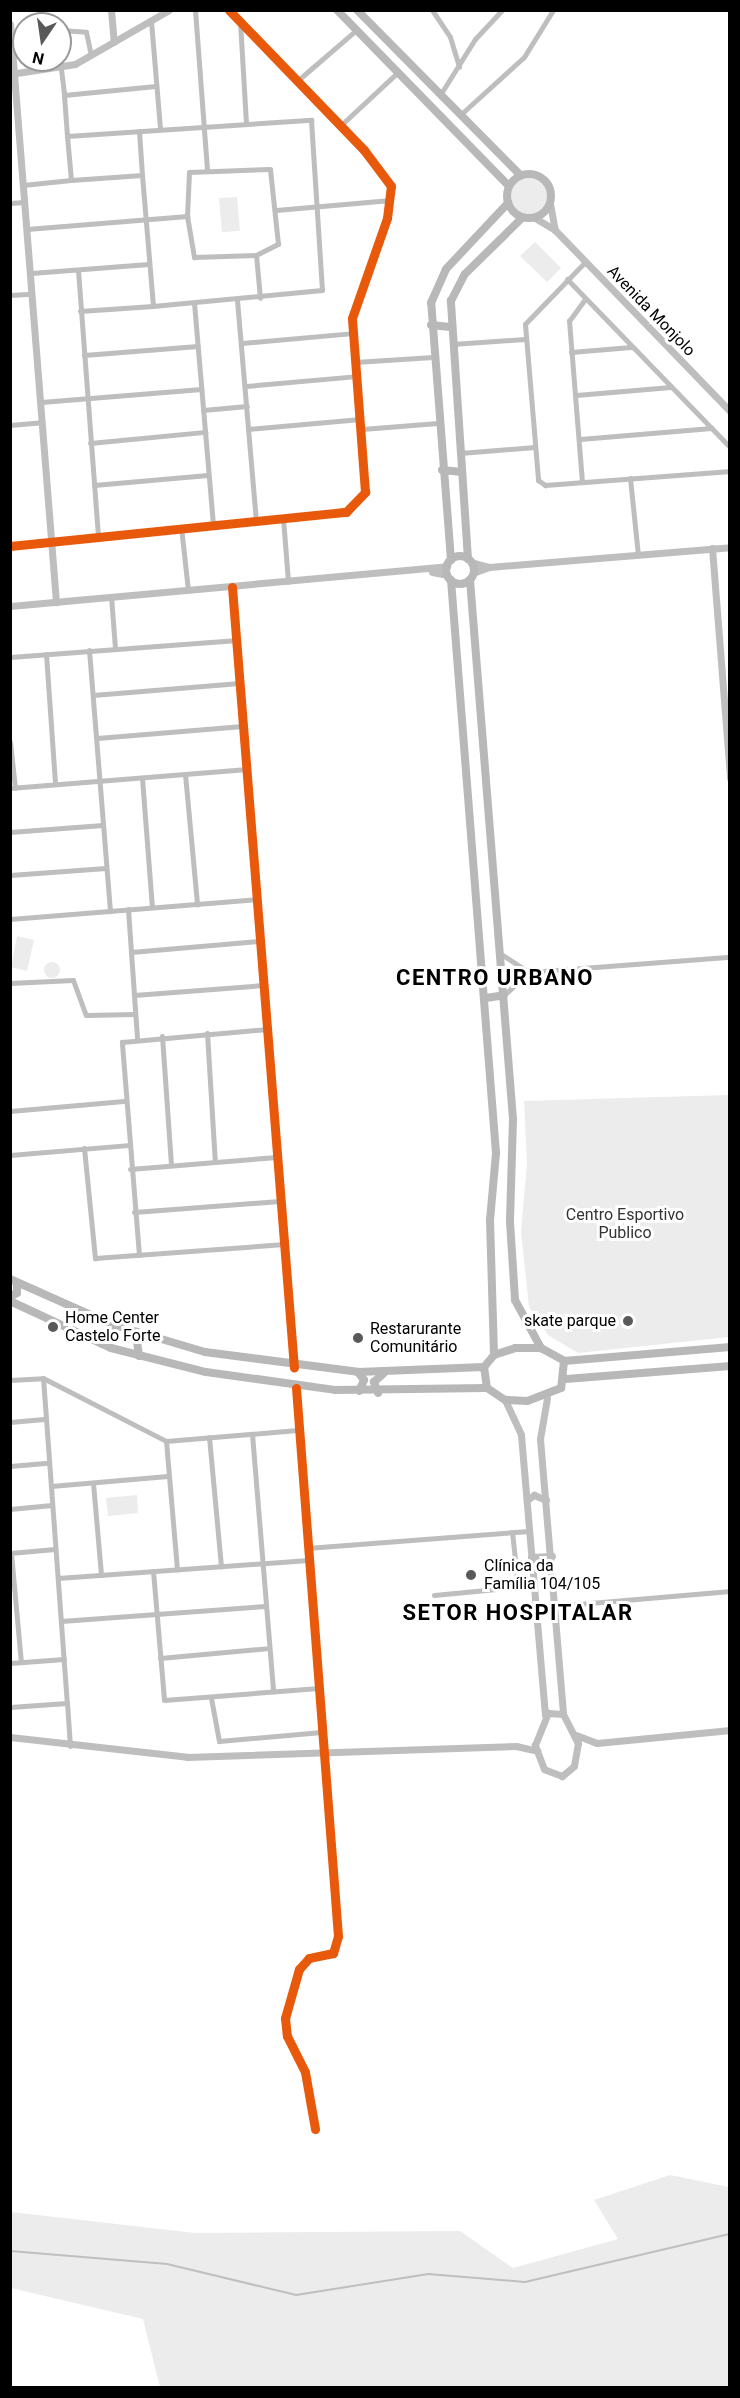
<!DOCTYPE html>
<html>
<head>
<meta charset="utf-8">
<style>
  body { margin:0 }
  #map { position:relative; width:740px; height:2398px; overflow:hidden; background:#fff; font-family:Roboto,sans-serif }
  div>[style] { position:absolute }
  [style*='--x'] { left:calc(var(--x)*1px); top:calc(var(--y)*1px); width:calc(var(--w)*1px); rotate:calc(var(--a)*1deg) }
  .green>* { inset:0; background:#ececec }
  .round { border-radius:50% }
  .stream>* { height:2px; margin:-1px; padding:0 1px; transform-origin:1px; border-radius:1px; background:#bfbfbf }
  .minor>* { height:5px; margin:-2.5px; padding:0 2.5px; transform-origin:2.5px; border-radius:2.5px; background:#bebebe }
  .tertiary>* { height:7px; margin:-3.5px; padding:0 3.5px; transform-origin:3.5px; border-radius:3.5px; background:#bebebe }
  .secondary>* { height:8px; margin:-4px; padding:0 4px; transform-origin:4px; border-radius:4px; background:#b8b8b8 }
  .secondary>.ring { margin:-4px; padding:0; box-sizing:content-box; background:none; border:8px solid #b8b8b8; border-radius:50% }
  .cycleway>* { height:9px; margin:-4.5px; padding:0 4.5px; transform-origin:4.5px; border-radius:4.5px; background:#e8590c }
  .dots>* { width:16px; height:16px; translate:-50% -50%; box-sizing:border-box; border:3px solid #fff; border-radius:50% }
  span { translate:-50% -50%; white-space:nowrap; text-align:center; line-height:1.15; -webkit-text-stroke:6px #fff; paint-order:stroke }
  .street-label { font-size:16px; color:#000 }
  .park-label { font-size:16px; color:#333 }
  .poi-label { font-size:16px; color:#000 }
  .left { translate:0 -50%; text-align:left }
  .right { translate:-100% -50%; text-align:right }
  .district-label { font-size:22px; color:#000; font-weight:700; letter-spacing:1.5px }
  .frame { position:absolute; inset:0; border:12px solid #000; pointer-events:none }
  .north { position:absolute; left:12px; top:12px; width:60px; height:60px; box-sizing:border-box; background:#fff; border:2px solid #999; border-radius:50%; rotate:193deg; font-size:16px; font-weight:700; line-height:24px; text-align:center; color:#000 }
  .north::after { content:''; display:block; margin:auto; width:21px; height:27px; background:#595959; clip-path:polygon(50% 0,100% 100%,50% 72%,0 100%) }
</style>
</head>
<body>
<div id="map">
  <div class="green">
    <div class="round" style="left:510px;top:178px;width:38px;height:38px"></div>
    <div style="clip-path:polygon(237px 197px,240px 231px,222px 232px,219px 198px)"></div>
    <div style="clip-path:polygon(535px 242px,561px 268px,547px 282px,520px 256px)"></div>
    <div style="clip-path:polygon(17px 936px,34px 940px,27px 971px,11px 967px)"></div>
    <div class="round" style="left:44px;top:962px;width:16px;height:16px"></div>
    <div style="clip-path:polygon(729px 1095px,729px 1337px,578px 1353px,548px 1335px,529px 1307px,521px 1232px,527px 1163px,524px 1101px)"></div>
    <div style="clip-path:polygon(137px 1495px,138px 1513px,108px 1516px,106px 1498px)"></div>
    <div style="clip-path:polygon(670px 2175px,729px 2187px,729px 2387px,160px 2387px,143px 2319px,11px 2288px,11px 2212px,195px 2233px,460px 2231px,513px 2268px,618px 2239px,594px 2200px)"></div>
  </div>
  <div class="stream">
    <div style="--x:10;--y:2251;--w:158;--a:4.7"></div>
    <div style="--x:167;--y:2264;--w:133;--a:13.5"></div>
    <div style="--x:296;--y:2295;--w:134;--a:-9"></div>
    <div style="--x:428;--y:2274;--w:97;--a:4.7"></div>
    <div style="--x:525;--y:2282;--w:211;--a:-13.2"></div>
  </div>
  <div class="minor">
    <div style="--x:195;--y:10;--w:160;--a:85.7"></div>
    <div style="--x:432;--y:10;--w:32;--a:56"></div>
    <div style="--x:450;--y:37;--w:31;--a:73"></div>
    <div style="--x:151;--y:21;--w:108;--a:85.2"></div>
    <div style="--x:240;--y:22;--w:101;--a:86.6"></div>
    <div style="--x:60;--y:30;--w:26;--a:4"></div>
    <div style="--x:86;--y:32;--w:24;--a:78"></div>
    <div style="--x:61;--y:69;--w:26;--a:83"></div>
    <div style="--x:64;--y:95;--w:92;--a:-5.6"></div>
    <div style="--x:297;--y:81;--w:78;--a:-40.8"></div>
    <div style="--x:64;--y:95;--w:41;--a:85.8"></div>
    <div style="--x:440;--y:95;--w:66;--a:-58"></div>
    <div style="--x:475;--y:39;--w:40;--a:-47"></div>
    <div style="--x:460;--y:115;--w:86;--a:-42.2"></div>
    <div style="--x:524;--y:57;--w:55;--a:-58.3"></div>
    <div style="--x:341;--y:125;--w:78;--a:-42.9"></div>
    <div style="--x:139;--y:131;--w:44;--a:86.1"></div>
    <div style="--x:23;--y:185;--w:48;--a:-5.9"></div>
    <div style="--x:10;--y:203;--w:15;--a:-4"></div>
    <div style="--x:276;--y:210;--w:115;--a:-5"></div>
    <div style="--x:27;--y:229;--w:161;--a:-4.6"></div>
    <div style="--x:187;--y:216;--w:42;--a:80.3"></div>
    <div style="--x:194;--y:257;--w:62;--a:-1.8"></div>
    <div style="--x:256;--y:255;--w:25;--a:-27"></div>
    <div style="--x:278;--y:244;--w:75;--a:-96.1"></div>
    <div style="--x:270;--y:169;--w:81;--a:177.9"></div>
    <div style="--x:189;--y:172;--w:44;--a:92.6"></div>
    <div style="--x:256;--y:255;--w:43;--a:84.7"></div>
    <div style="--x:585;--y:262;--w:86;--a:134.1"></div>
    <div style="--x:525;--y:324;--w:157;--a:85.2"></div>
    <div style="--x:538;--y:480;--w:9;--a:36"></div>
    <div style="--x:545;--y:485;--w:186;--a:-4.3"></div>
    <div style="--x:78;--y:270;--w:270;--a:85.7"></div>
    <div style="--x:31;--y:273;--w:118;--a:-4.4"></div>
    <div style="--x:567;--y:279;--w:234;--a:45.9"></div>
    <div style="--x:10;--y:295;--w:22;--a:-3"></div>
    <div style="--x:237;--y:300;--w:221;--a:85.1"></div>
    <div style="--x:194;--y:303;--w:222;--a:85.1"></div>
    <div style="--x:80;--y:311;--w:73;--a:-3.9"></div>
    <div style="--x:153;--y:306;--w:131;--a:-94.8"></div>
    <div style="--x:142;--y:175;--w:71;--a:176"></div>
    <div style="--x:71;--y:180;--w:44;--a:-95.2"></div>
    <div style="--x:67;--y:136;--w:245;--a:-3.8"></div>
    <div style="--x:311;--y:120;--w:170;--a:86.3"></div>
    <div style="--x:322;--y:290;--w:170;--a:174.6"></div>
    <div style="--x:242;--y:343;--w:111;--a:-5.1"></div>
    <div style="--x:452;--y:344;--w:73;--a:-3.9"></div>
    <div style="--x:571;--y:352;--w:60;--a:-4.8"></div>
    <div style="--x:84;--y:355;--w:114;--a:-4.5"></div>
    <div style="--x:355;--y:362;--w:78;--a:-3.7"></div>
    <div style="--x:246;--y:386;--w:111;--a:-5.1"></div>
    <div style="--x:576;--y:395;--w:95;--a:-4.8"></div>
    <div style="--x:41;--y:402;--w:161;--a:-4.6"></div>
    <div style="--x:203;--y:410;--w:44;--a:-5.2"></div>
    <div style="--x:10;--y:425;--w:32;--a:-5"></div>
    <div style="--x:248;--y:429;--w:113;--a:-5.1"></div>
    <div style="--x:362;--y:429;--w:76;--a:-4.5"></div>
    <div style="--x:580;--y:439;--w:132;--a:-4.8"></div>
    <div style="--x:90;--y:443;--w:116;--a:-5.5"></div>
    <div style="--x:460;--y:453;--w:75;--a:-4.6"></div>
    <div style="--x:630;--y:478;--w:77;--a:84.1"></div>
    <div style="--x:582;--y:482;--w:162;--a:-94.6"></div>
    <div style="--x:569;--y:321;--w:27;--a:-54"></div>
    <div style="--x:94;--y:485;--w:114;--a:-5"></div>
    <div style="--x:283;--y:518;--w:64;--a:85.5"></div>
    <div style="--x:181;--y:527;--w:63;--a:83.7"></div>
    <div style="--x:111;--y:596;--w:52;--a:85.6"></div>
    <div style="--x:89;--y:650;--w:262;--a:85.4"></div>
    <div style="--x:46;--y:654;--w:130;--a:86"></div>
    <div style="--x:10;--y:657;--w:228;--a:-4.3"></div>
    <div style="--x:93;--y:695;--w:147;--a:-4.7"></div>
    <div style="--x:97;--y:738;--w:146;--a:-4.7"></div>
    <div style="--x:10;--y:742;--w:46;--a:83.8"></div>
    <div style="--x:185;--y:774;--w:131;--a:84.7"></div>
    <div style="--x:142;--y:778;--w:129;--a:85.6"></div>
    <div style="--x:10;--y:788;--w:238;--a:-4.6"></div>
    <div style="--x:10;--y:832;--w:93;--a:-4.3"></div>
    <div style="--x:10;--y:875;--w:96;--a:-4.2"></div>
    <div style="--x:128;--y:909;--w:129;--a:86"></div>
    <div style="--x:10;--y:919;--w:247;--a:-4.6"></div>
    <div style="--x:131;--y:952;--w:129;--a:-4.9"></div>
    <div style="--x:501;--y:954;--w:33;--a:33"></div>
    <div style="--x:529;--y:972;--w:202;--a:-4.3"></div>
    <div style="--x:10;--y:983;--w:63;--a:-2.7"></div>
    <div style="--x:73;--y:980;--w:37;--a:70"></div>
    <div style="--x:86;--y:1015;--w:49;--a:-1.2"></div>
    <div style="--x:134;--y:995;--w:129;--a:-4.4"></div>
    <div style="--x:504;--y:995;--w:34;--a:-43"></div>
    <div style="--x:207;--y:1033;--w:129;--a:86.5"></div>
    <div style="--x:162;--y:1036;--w:129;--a:86"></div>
    <div style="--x:10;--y:1111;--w:114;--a:-5"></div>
    <div style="--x:84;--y:1148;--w:111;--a:84.3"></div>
    <div style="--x:95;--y:1258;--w:190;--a:-4.2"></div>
    <div style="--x:10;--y:1155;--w:118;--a:-4.8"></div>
    <div style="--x:130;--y:1169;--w:147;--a:-4.7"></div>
    <div style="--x:134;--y:1212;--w:146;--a:-4.3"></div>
    <div style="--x:139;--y:1255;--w:214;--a:-94.6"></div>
    <div style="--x:122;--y:1042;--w:146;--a:-5.1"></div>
    <div style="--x:43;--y:1378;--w:326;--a:85.8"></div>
    <div style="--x:10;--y:1380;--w:33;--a:-3"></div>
    <div style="--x:43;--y:1378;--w:138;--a:27.1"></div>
    <div style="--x:166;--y:1441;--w:132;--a:-4.8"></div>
    <div style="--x:10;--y:1422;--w:34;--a:-5"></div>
    <div style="--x:252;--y:1434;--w:258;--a:85.3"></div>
    <div style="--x:209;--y:1437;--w:130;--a:84.7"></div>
    <div style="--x:166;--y:1441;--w:129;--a:85.1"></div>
    <div style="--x:10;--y:1466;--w:38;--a:-5"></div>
    <div style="--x:93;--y:1483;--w:92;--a:85"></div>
    <div style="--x:51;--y:1486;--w:117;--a:-4.9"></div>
    <div style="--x:10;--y:1509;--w:42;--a:-5.4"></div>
    <div style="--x:307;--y:1548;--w:223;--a:-4.4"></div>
    <div style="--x:10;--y:1553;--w:45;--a:-5.1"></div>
    <div style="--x:11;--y:1553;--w:109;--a:84.8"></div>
    <div style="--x:153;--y:1571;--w:129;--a:85.1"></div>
    <div style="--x:164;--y:1700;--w:155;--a:-4.4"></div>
    <div style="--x:58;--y:1578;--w:251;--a:-4.1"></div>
    <div style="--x:434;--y:1595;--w:84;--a:-5.4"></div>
    <div style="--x:518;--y:1587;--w:55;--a:-96.2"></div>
    <div style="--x:555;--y:1606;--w:176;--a:-4.9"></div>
    <div style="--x:61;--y:1621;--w:205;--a:-4.2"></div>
    <div style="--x:160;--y:1658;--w:109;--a:-5.2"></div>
    <div style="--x:10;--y:1663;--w:54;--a:-4.2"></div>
    <div style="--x:211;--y:1698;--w:44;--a:79.5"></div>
    <div style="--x:219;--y:1741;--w:103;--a:-5"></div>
    <div style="--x:10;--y:1707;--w:57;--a:-4"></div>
    <div style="--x:67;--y:1703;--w:43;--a:86"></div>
    <div style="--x:315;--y:2129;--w:58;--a:-100"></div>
    <div style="--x:305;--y:2072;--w:48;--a:-114.4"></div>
    <div style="--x:285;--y:2028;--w:61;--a:-76.7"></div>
    <div style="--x:299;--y:1969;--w:15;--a:-48"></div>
    <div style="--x:309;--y:1958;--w:25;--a:-12"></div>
    <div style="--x:333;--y:1953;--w:18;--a:-74"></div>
    <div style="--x:338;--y:1936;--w:185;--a:-94.4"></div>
  </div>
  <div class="tertiary">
    <div style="--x:111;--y:10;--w:32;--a:85"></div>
    <div style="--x:10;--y:24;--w:580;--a:85.45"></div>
    <div style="--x:10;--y:74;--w:66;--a:-8.7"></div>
    <div style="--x:75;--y:64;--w:108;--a:-29.9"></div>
    <div style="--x:550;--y:203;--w:27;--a:80"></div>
    <div style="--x:535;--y:218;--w:23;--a:31"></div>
    <div style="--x:555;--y:230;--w:252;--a:46"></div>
    <div style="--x:10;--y:546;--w:338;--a:-5.8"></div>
    <div style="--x:346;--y:512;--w:28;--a:-46"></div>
    <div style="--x:365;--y:492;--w:174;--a:-94.3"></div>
    <div style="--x:352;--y:318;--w:106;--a:-70.7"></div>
    <div style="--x:387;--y:218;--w:32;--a:-83"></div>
    <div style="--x:391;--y:186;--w:45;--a:-126.9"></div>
    <div style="--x:364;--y:150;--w:194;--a:-134"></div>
    <div style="--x:712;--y:548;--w:231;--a:85.5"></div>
    <div style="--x:471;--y:562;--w:19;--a:16"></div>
    <div style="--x:432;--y:572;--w:15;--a:11"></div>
    <div style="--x:473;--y:573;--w:17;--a:-21"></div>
    <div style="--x:489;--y:567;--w:242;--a:-4.7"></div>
    <div style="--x:232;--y:587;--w:783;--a:85.46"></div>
    <div style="--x:10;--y:606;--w:439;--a:-5.2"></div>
    <div style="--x:296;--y:1388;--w:365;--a:85.6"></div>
    <div style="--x:547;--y:1398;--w:42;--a:99.7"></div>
    <div style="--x:540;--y:1439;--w:276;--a:85.2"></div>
    <div style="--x:505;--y:1400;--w:38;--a:65"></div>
    <div style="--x:521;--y:1435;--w:281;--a:85.1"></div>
    <div style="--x:527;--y:1500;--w:9;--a:-36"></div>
    <div style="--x:534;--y:1495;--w:13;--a:23"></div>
    <div style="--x:531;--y:1557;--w:21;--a:-3"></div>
    <div style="--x:548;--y:1713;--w:15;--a:4"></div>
    <div style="--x:563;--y:1714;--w:33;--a:63"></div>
    <div style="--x:578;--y:1743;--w:23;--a:100"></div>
    <div style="--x:574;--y:1766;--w:16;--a:140"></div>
    <div style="--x:562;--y:1776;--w:19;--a:-159"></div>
    <div style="--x:544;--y:1769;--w:26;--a:-111"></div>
    <div style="--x:535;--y:1745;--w:35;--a:-68"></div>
    <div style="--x:576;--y:1735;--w:22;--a:21"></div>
    <div style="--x:597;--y:1743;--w:134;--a:-5.6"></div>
    <div style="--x:10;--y:1737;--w:178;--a:6.4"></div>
    <div style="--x:187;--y:1757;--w:329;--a:-1.9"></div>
    <div style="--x:516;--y:1746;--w:22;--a:13"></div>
  </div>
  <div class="secondary">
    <div style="--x:337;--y:10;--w:246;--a:45.7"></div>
    <div style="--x:357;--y:10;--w:233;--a:45.3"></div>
    <div class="ring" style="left:507px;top:174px;width:36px;height:36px"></div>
    <div style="--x:431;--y:325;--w:19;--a:6"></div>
    <div style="--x:442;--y:470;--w:20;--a:6"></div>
    <div class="ring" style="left:446px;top:556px;width:20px;height:20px"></div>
    <div style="--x:468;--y:559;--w:259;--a:-93.8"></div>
    <div style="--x:451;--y:301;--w:30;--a:-63"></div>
    <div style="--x:465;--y:274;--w:81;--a:-44.5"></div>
    <div style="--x:451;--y:560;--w:258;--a:-94.4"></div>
    <div style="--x:431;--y:303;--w:37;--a:-66"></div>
    <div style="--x:446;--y:269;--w:91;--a:-46.8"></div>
    <div style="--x:451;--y:580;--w:575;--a:85.51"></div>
    <div style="--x:496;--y:1153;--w:67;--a:95.1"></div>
    <div style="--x:490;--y:1220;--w:135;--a:88.3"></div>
    <div style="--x:470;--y:580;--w:541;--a:85.44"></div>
    <div style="--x:513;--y:1119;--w:103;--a:91.7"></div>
    <div style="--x:510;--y:1222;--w:78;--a:86.3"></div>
    <div style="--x:515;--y:1300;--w:55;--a:61.6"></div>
    <div style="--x:486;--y:998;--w:18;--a:-9"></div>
    <div style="--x:10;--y:1279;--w:111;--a:24"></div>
    <div style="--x:111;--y:1324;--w:98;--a:16.6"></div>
    <div style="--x:205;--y:1352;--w:154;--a:7.4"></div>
    <div style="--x:358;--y:1372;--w:126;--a:-2.3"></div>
    <div style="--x:10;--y:1297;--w:8;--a:-30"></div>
    <div style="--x:17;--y:1293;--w:10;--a:-90"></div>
    <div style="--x:10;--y:1301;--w:111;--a:25"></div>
    <div style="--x:111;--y:1348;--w:98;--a:14.2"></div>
    <div style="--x:206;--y:1372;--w:130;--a:7.9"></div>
    <div style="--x:335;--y:1390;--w:152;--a:-0.8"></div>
    <div style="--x:102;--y:1344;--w:13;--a:-23"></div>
    <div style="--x:114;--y:1339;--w:15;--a:-101"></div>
    <div style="--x:515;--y:1348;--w:26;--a:0"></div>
    <div style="--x:541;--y:1348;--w:26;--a:29"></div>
    <div style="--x:564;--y:1361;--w:27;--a:96"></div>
    <div style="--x:561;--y:1388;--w:36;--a:159"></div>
    <div style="--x:527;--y:1401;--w:22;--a:-177"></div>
    <div style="--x:505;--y:1400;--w:22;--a:-146"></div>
    <div style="--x:487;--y:1388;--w:21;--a:-98"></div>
    <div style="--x:484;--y:1367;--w:16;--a:-50"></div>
    <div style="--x:494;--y:1355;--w:22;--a:-18"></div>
    <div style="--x:139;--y:1356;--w:14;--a:-98"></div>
    <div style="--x:137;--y:1342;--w:12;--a:-31"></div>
    <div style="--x:564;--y:1361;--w:167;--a:-4.8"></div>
    <div style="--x:358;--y:1372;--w:10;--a:53"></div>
    <div style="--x:364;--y:1380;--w:12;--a:114"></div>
    <div style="--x:566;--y:1379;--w:165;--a:-4.5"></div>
    <div style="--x:378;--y:1393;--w:12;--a:-110"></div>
    <div style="--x:374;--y:1382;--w:13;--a:-42"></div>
  </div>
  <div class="cycleway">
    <div style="--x:10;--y:546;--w:338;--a:-5.8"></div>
    <div style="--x:346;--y:512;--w:28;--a:-46"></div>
    <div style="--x:365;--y:492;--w:174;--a:-94.3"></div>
    <div style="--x:352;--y:318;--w:106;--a:-70.7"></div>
    <div style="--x:387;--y:218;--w:32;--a:-83"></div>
    <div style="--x:391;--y:186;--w:45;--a:-126.9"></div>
    <div style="--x:364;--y:150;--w:194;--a:-134"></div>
    <div style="--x:232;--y:587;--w:783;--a:85.46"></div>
    <div style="--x:296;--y:1388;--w:550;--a:85.62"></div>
    <div style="--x:338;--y:1936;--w:18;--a:106"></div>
    <div style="--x:333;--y:1953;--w:25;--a:168"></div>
    <div style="--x:309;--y:1958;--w:15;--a:132"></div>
    <div style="--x:299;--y:1969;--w:51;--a:105.9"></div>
    <div style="--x:285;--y:2018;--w:18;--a:84"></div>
    <div style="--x:287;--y:2036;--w:40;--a:63.4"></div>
    <div style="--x:305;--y:2072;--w:58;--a:80"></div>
  </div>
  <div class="dots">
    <div style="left:628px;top:1321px;background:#595959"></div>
    <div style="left:53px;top:1327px;background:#595959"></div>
    <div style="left:358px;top:1338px;background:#595959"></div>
    <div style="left:471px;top:1575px;background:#595959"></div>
  </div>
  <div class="street-label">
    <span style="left:651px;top:311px;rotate:46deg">Avenida Monjolo</span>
  </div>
  <div class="park-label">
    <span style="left:625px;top:1224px">Centro Esportivo<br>Publico</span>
  </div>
  <div class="poi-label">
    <span class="left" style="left:65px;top:1327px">Home Center<br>Castelo Forte</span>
    <span class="right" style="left:616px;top:1321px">skate parque</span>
    <span class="left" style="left:370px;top:1338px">Restarurante<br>Comunitário</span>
    <span class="left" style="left:484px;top:1575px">Clínica da<br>Família 104/105</span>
  </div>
  <div class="district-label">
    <span style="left:495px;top:978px">CENTRO URBANO</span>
    <span style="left:518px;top:1613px">SETOR HOSPITALAR</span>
  </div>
  <div class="frame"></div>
  <div class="north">N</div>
</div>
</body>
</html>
